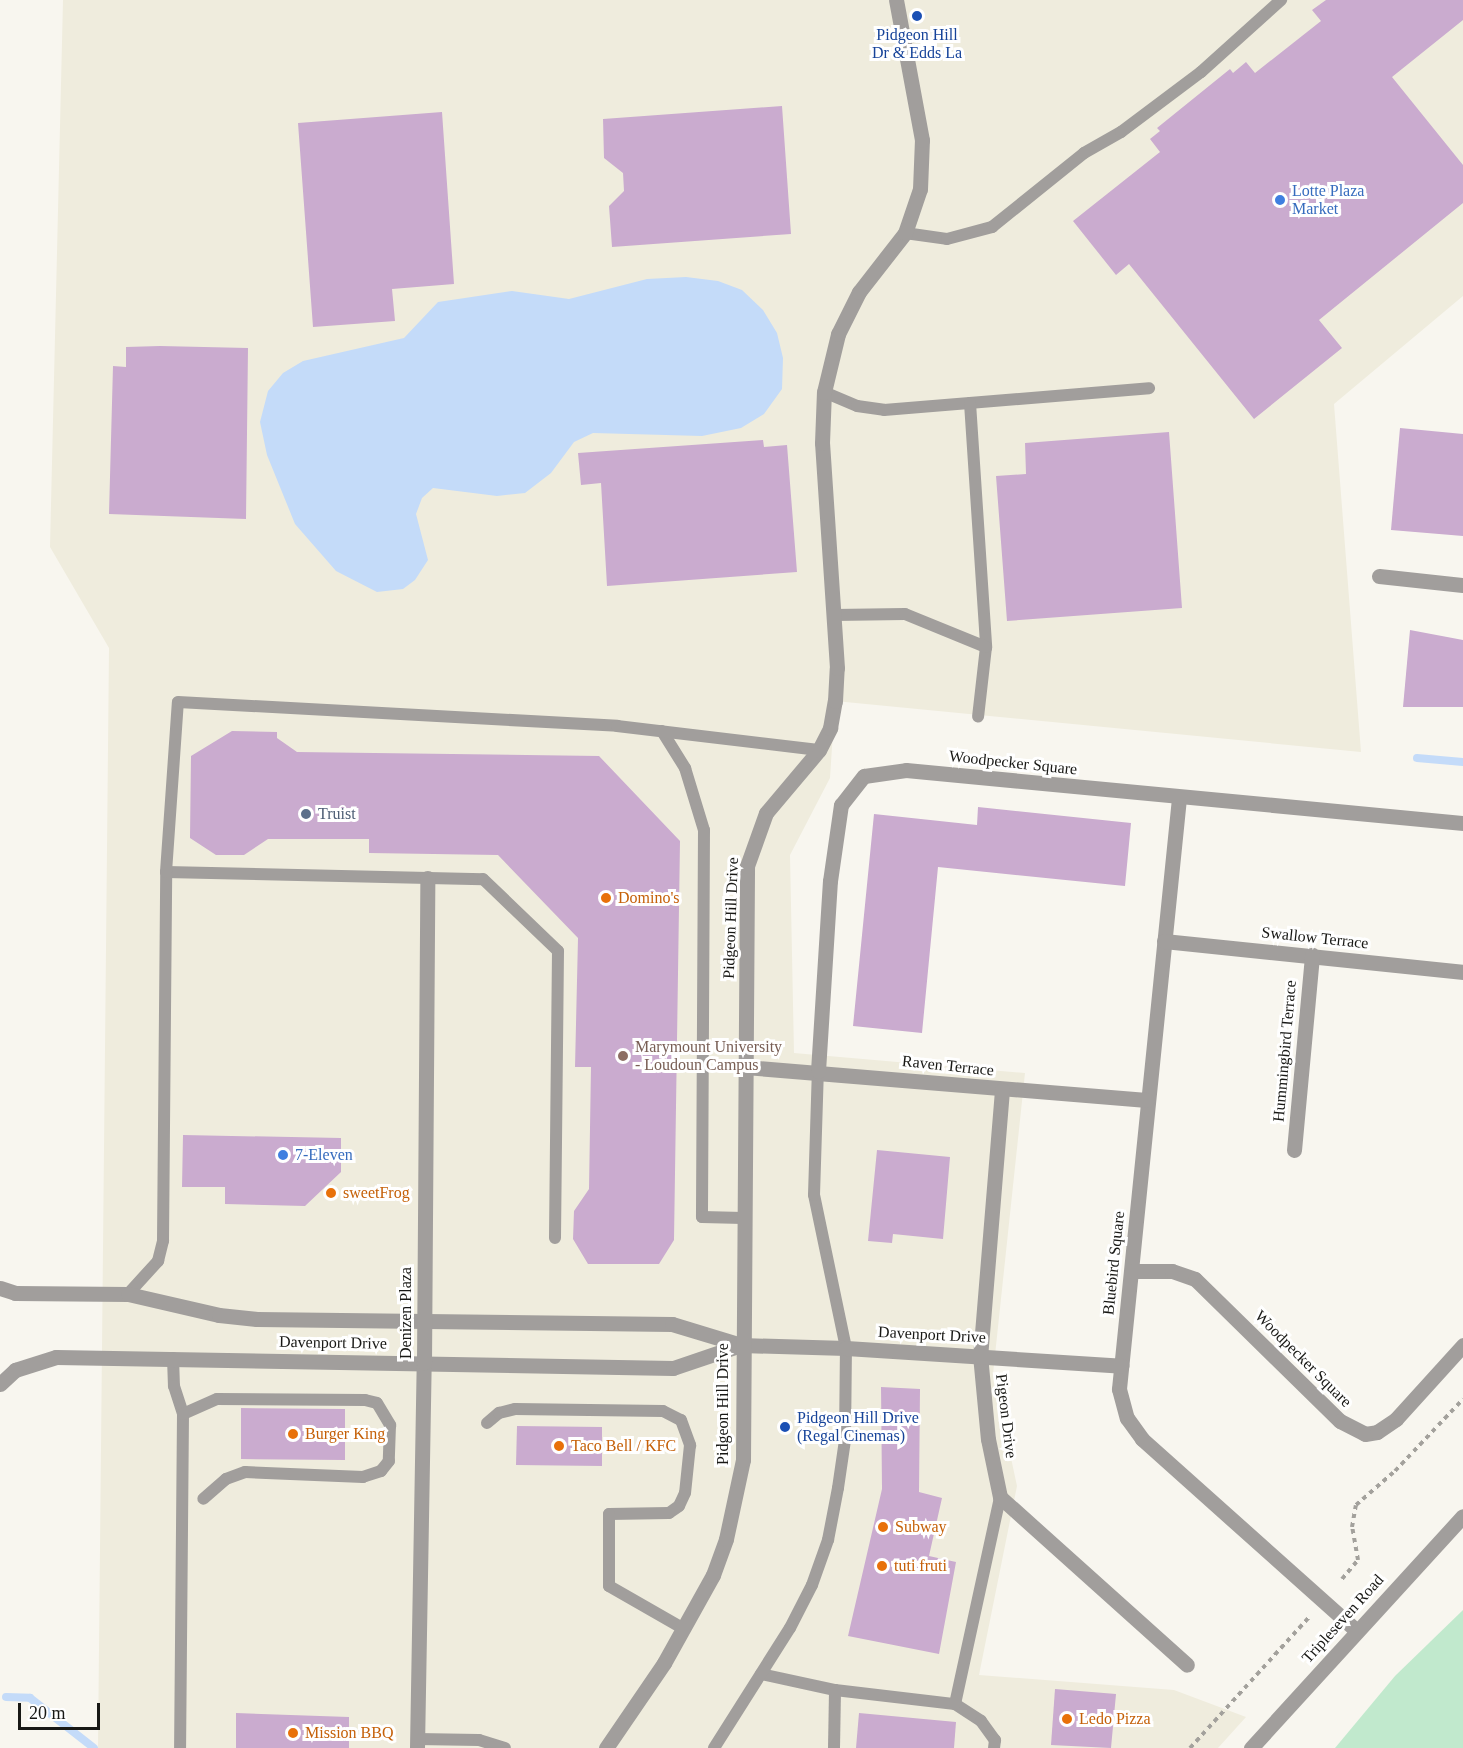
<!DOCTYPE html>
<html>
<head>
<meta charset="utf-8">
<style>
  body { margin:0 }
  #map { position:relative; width:1463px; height:1748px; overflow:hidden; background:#f8f6ef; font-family:Georgia,serif }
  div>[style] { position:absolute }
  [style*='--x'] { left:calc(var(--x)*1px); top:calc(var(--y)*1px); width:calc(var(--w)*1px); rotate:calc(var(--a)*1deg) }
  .built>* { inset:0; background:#efecdd }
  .green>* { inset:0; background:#c1e9cd }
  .water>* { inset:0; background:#c4dbf9 }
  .stream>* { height:8px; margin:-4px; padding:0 4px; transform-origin:4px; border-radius:4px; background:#c4dbf9 }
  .building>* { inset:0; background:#caabcf }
  .path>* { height:4px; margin-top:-2px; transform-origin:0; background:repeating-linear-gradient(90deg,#a3a19c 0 4.5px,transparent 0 9px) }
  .service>* { height:12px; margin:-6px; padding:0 6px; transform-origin:6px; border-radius:6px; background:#a19e9c }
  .minor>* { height:15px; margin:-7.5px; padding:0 7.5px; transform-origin:7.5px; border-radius:7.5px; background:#a19e9c }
  .tertiary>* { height:15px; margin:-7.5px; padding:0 7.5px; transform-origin:7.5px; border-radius:7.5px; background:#a19e9c }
  .dots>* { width:16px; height:16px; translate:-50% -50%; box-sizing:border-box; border:3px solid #fff; border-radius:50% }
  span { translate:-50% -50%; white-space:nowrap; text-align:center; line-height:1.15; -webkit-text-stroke:6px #fff; paint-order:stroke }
  .transit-label { font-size:16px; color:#164399 }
  .left { translate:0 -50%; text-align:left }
  .shop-label { font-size:16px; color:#366cbe }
  .street-label { font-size:16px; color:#181815 }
  .service-label { font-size:16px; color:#4e5e75 }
  .food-label { font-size:16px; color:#c56008 }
  .education-label { font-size:16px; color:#785e54 }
  .scale { position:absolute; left:18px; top:1703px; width:82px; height:27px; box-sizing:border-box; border:3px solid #181815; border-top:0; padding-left:8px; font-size:18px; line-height:21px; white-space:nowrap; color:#181815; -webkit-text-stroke:4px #fff; paint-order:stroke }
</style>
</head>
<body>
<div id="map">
  <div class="built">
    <div style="clip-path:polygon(63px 0,1463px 0,1463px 296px,1334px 404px,1361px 752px,835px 701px,830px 778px,790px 855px,794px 1053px,1025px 1073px,993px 1374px,1017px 1486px,979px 1675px,1174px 1690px,1246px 1717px,1218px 1748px,98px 1748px,109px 648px,50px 547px)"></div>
  </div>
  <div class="green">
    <div style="clip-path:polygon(1463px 1610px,1463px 1748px,1335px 1748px,1395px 1676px)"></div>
  </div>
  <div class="water">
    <div style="clip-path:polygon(686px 277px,718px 281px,742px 290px,763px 310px,777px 333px,783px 358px,782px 389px,764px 414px,741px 428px,702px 436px,593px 433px,574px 442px,551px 473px,525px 493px,497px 496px,433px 488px,422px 498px,416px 514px,428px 560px,415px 580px,403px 589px,377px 592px,336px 571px,295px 524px,267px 455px,260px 422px,268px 391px,283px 373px,303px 361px,404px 338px,438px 302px,512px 291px,569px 299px,647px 279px)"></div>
  </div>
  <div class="stream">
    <div style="--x:1417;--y:758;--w:46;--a:5"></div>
    <div style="--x:6;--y:1697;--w:24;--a:2"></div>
    <div style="--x:30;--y:1698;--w:81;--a:38"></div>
  </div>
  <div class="building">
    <div style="clip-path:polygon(1326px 0,1463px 0,1463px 20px,1392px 77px,1463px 165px,1463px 203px,1319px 320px,1342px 348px,1254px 419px,1129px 264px,1116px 275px,1073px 221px,1160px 152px,1150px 139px,1160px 131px,1157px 128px,1230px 69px,1233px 73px,1246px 62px,1255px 73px,1321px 21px,1312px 10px)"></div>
    <div style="clip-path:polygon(782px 106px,791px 234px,612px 247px,609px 206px,624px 191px,623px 173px,604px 158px,603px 119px)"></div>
    <div style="clip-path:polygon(442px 112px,454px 284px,392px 289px,395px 321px,313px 327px,298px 123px)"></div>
    <div style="clip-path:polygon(160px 346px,248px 348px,246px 519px,109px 514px,113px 366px,126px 367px,126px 347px)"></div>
    <div style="clip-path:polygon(1400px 428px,1463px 434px,1463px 536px,1391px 530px)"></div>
    <div style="clip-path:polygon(1169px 432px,1182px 608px,1007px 621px,996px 476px,1026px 474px,1025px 443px)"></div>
    <div style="clip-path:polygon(763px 440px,764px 447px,787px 445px,797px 572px,607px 586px,601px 483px,581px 485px,578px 453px)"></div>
    <div style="clip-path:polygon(1410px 630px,1463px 640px,1463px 707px,1403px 707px)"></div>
    <div style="clip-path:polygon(232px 731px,277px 732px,277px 738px,297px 752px,599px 756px,680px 841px,674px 1240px,659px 1264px,588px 1264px,573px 1239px,574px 1211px,589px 1189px,591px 1067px,575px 1067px,578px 938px,498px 855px,369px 853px,369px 839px,268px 839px,244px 855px,216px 855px,190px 838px,191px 756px)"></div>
    <div style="clip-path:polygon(978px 807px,1131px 823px,1125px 886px,938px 867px,922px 1033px,853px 1026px,874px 814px,977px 825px)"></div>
    <div style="clip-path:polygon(183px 1135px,341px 1138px,341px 1172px,305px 1206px,225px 1204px,225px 1187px,182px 1187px)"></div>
    <div style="clip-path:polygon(877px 1150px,950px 1157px,943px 1239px,893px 1234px,892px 1243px,868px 1241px)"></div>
    <div style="clip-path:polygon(881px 1387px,920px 1389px,919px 1492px,942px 1498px,929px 1556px,956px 1562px,939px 1654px,848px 1636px,882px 1489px)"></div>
    <div style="clip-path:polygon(241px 1408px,345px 1409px,345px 1460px,241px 1459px)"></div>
    <div style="clip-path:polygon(517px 1426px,602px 1427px,602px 1466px,516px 1465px)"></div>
    <div style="clip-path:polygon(1055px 1689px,1116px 1694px,1111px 1748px,1051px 1745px)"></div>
    <div style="clip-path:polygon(236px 1713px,349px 1717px,349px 1748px,236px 1748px)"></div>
    <div style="clip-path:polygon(859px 1713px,956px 1722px,954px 1748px,856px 1748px)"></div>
  </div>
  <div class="path">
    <div style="--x:1342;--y:1579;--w:25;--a:-50"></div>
    <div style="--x:1358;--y:1560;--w:34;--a:-100"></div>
    <div style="--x:1352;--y:1527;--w:22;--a:-80"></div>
    <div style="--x:1356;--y:1505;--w:52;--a:-41.1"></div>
    <div style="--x:1395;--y:1471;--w:99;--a:-46.6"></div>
    <div style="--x:1190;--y:1748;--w:178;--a:-47.7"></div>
  </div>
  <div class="service">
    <div style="--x:905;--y:233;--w:42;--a:8.1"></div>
    <div style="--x:947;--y:239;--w:47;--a:-14.9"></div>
    <div style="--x:992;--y:227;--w:118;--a:-38.8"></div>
    <div style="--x:1084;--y:153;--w:43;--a:-29.6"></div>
    <div style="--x:1121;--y:132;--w:100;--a:-36.9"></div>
    <div style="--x:1201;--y:72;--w:108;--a:-42"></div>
    <div style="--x:824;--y:392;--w:36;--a:23"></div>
    <div style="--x:857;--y:406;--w:27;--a:8"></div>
    <div style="--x:884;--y:410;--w:266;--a:-4.7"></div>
    <div style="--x:970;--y:403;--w:245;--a:86.2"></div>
    <div style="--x:986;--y:647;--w:70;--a:96.5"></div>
    <div style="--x:834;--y:615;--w:71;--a:-0.8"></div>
    <div style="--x:905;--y:614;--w:87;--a:22.2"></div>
    <div style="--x:662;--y:731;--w:44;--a:58.1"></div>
    <div style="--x:685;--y:768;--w:65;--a:73"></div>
    <div style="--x:704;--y:830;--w:387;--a:90.3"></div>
    <div style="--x:702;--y:1217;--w:41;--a:1.4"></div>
    <div style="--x:166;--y:872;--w:317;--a:1.3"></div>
    <div style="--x:483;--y:879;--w:104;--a:43.8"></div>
    <div style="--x:558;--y:951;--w:287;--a:90.6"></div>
    <div style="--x:128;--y:1294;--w:45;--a:-47.7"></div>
    <div style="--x:158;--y:1261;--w:21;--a:-76"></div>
    <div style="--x:163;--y:1241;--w:369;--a:-89.5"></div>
    <div style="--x:166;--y:872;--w:170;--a:-86"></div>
    <div style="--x:178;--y:702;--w:440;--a:3.1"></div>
    <div style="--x:617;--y:726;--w:203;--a:6.8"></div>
    <div style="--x:173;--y:1358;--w:28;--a:88"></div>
    <div style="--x:174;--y:1386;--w:29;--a:72"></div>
    <div style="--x:183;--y:1414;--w:334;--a:90.5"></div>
    <div style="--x:183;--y:1414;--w:37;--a:-24"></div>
    <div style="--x:217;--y:1399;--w:148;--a:0.4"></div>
    <div style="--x:365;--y:1400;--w:12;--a:14"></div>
    <div style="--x:377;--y:1403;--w:26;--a:59"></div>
    <div style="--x:390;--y:1425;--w:36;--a:92"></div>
    <div style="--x:389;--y:1461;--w:13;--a:129"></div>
    <div style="--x:381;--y:1471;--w:19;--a:162"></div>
    <div style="--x:363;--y:1477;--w:118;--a:-177.6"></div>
    <div style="--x:245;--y:1472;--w:20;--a:160"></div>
    <div style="--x:226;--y:1479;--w:30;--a:139"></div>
    <div style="--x:487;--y:1423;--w:16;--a:-40"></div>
    <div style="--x:499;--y:1413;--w:16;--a:-14"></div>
    <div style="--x:515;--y:1409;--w:148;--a:0.8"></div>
    <div style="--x:663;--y:1411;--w:20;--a:27"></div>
    <div style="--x:681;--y:1420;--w:27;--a:70"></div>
    <div style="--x:690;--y:1445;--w:48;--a:95.9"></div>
    <div style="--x:685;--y:1493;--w:14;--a:115"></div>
    <div style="--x:679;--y:1506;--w:12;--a:145"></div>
    <div style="--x:669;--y:1513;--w:60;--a:179"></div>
    <div style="--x:609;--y:1514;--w:72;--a:90"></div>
    <div style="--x:609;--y:1586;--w:86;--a:29.8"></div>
    <div style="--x:761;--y:1674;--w:76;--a:12.2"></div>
    <div style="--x:835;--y:1690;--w:121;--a:6.7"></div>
    <div style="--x:955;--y:1704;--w:31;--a:33"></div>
    <div style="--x:981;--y:1721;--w:24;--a:54"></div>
    <div style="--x:995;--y:1740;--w:8;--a:97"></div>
    <div style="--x:955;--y:1704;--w:212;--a:-77.7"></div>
    <div style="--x:417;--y:1739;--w:62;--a:0.9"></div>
    <div style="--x:479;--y:1740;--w:27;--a:17"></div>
    <div style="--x:714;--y:1748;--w:142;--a:-57.7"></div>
    <div style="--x:790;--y:1628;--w:48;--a:-62.9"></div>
    <div style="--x:812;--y:1585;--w:48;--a:-70.4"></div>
    <div style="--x:828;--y:1540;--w:53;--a:-79.1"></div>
    <div style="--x:838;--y:1488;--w:49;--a:-81.7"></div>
    <div style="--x:845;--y:1440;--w:92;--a:-89.4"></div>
    <div style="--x:846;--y:1348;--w:156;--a:-101.8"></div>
    <div style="--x:814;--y:1195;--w:124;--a:-88.2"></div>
    <div style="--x:834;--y:1748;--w:58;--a:-89"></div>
  </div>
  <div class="minor">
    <div style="--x:1379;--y:576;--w:84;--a:6.1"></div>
    <div style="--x:1179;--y:798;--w:594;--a:95.8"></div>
    <div style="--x:1119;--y:1389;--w:30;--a:75"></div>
    <div style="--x:1127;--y:1418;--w:26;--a:54"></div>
    <div style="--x:1142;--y:1439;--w:288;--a:41.8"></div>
    <div style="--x:1164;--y:941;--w:301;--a:5.9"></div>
    <div style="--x:745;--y:1067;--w:403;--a:4.7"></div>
    <div style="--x:818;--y:1071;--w:190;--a:-86.4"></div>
    <div style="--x:830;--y:881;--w:77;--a:-81.8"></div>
    <div style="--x:841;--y:805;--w:37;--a:-52"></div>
    <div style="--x:864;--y:776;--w:42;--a:-8.1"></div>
    <div style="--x:906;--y:770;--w:560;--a:5.44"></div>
    <div style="--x:1002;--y:1090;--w:266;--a:94.7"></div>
    <div style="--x:980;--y:1355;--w:84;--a:84.6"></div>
    <div style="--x:988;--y:1439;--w:59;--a:78.3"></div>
    <div style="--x:1000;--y:1497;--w:251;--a:41.9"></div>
    <div style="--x:1294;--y:1150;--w:196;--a:-84.7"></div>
    <div style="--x:1132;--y:1271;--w:40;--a:0"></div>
    <div style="--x:1172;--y:1271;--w:24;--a:19"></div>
    <div style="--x:1195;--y:1279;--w:203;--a:44.4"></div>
    <div style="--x:1340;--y:1421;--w:28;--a:27"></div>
    <div style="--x:1365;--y:1434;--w:12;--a:-9"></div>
    <div style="--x:1377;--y:1432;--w:23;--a:-34"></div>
    <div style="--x:1396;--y:1419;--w:100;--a:-47.8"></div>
    <div style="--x:0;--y:1288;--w:16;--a:18"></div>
    <div style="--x:15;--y:1293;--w:113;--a:0.5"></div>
    <div style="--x:128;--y:1294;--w:93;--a:13"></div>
    <div style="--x:219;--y:1315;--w:38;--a:6"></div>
    <div style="--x:257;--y:1319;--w:415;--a:0.7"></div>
    <div style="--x:672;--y:1324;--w:72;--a:16.9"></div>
    <div style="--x:741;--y:1345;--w:105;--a:1.6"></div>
    <div style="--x:846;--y:1348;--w:276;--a:3.7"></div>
    <div style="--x:0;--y:1384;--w:21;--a:-43"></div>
    <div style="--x:15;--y:1370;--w:43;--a:-17.6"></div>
    <div style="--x:56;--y:1357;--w:617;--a:1.02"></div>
    <div style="--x:673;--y:1368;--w:72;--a:-18.7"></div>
    <div style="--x:417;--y:1748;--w:385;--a:-89"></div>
    <div style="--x:424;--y:1363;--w:485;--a:-89.6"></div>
    <div style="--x:606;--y:1748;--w:103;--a:-55.7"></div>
    <div style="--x:664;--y:1663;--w:101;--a:-60.9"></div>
    <div style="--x:713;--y:1575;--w:38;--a:-70"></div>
    <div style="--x:726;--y:1539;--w:81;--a:-77.9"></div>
    <div style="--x:743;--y:1460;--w:594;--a:-89.61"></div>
    <div style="--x:747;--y:866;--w:56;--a:-70.3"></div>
    <div style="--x:766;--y:813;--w:82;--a:-49.9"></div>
    <div style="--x:819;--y:750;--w:25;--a:-63"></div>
    <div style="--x:830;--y:728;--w:27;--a:-80"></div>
    <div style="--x:835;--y:701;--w:33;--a:-87"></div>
    <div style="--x:837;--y:668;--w:225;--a:-93.8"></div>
    <div style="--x:822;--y:443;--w:51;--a:-87.8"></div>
    <div style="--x:824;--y:392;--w:60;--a:-76.4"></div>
    <div style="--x:838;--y:334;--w:47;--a:-63.4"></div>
    <div style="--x:859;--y:292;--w:75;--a:-52.1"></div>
    <div style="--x:905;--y:233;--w:46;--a:-71.2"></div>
    <div style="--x:920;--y:189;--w:49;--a:-87.7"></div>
    <div style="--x:922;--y:140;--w:142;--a:-100.5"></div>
  </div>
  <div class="tertiary">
    <div style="--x:1251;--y:1748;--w:314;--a:-47.6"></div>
  </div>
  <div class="dots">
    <div style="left:917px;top:16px;background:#1a4fb4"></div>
    <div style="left:1280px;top:200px;background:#3f7fe0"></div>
    <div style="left:306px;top:814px;background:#5c6f8a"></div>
    <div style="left:606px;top:898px;background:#e8710a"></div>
    <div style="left:623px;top:1056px;background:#8d6e63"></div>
    <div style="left:283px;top:1155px;background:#3f7fe0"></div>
    <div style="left:331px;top:1193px;background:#e8710a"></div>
    <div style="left:785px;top:1427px;background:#1a4fb4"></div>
    <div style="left:293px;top:1434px;background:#e8710a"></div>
    <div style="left:559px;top:1446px;background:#e8710a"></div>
    <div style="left:883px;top:1527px;background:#e8710a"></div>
    <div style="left:882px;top:1566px;background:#e8710a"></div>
    <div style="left:1067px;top:1719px;background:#e8710a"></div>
    <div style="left:293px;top:1733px;background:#e8710a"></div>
  </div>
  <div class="transit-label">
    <span style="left:917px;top:44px">Pidgeon Hill<br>Dr &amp; Edds La</span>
    <span class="left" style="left:797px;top:1427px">Pidgeon Hill Drive<br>(Regal Cinemas)</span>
  </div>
  <div class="shop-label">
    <span class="left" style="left:1292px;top:200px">Lotte Plaza<br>Market</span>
    <span class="left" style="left:295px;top:1155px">7-Eleven</span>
  </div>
  <div class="street-label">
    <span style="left:1013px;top:763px;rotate:6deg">Woodpecker Square</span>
    <span style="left:731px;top:918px;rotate:-88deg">Pidgeon Hill Drive</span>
    <span style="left:1315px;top:938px;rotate:6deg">Swallow Terrace</span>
    <span style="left:1285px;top:1051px;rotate:-85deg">Hummingbird Terrace</span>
    <span style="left:948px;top:1066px;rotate:6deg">Raven Terrace</span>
    <span style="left:1114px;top:1263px;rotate:-84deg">Bluebird Square</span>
    <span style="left:406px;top:1313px;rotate:-90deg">Denizen Plaza</span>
    <span style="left:932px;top:1335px;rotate:3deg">Davenport Drive</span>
    <span style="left:333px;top:1343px;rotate:1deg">Davenport Drive</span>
    <span style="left:1303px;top:1359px;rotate:45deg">Woodpecker Square</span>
    <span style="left:723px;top:1404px;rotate:-90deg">Pidgeon Hill Drive</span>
    <span style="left:1006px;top:1416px;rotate:83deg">Pigeon Drive</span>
    <span style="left:1343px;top:1619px;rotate:-48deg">Tripleseven Road</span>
  </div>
  <div class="service-label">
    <span class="left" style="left:318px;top:814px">Truist</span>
  </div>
  <div class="food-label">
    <span class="left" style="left:618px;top:898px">Domino's</span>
    <span class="left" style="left:343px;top:1193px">sweetFrog</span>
    <span class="left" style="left:305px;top:1434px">Burger King</span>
    <span class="left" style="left:571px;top:1446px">Taco Bell / KFC</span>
    <span class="left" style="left:895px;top:1527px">Subway</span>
    <span class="left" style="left:894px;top:1566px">tuti fruti</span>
    <span class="left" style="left:1079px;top:1719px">Ledo Pizza</span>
    <span class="left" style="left:305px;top:1733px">Mission BBQ</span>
  </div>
  <div class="education-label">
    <span class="left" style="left:635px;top:1056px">Marymount University<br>- Loudoun Campus</span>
  </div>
  <div class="scale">20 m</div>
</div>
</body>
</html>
